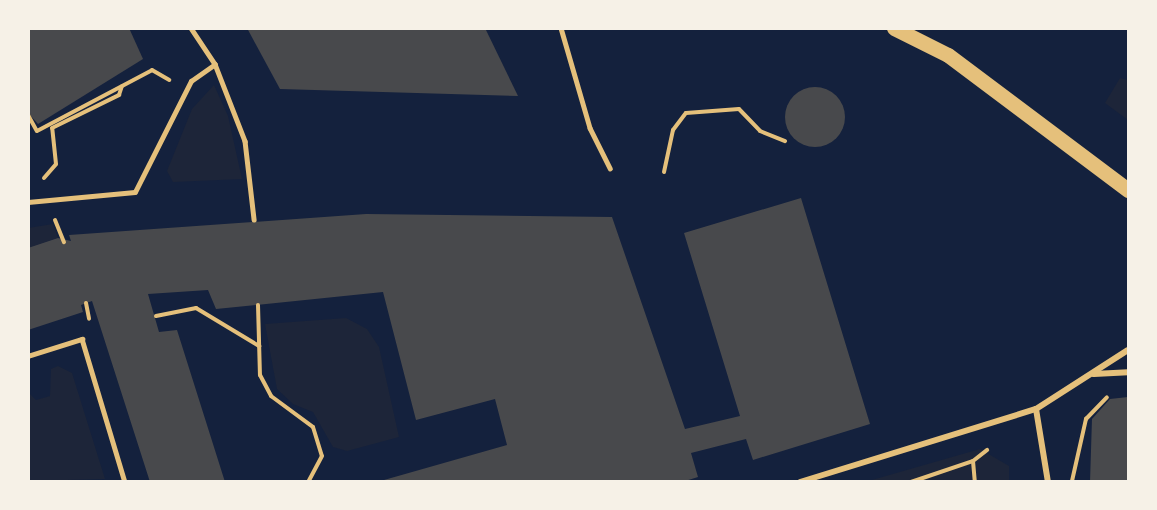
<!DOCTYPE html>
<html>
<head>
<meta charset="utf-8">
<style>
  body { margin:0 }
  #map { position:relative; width:1157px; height:510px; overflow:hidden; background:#14213d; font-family:Spectral,serif }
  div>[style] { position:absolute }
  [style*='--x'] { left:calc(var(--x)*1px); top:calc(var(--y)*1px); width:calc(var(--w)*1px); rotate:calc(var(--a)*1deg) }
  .green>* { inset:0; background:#1d2539 }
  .building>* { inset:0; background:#48494c }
  .round { border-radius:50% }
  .path>* { height:4px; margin:-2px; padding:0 2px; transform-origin:2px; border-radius:2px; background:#e5c07b }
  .service>* { height:4.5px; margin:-2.25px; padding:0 2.25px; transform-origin:2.25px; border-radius:2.25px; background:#e5c07b }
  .minor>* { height:6px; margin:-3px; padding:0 3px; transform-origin:3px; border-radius:3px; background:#e5c07b }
  .primary>* { height:15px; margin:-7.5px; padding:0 7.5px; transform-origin:7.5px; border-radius:7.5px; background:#e5c07b }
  span { translate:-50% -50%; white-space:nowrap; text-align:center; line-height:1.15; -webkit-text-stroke:4.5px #f6f1e7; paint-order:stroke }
  .frame { position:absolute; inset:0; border:30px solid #f6f1e7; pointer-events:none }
</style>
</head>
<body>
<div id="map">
  <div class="green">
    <div style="clip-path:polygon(1120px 78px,1128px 80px,1128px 120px,1105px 103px)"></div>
    <div style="clip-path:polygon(214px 85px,228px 116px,242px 179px,173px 182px,167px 171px,192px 109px)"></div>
    <div style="clip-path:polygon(53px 224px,58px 238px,29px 248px,28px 228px)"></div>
    <div style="clip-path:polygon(346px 318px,367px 329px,379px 347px,399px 437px,347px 451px,333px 447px,313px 412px,293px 404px,277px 389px,265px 324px)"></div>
    <div style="clip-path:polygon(58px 366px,72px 373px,105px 479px,29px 481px,29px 393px,36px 400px,50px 396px,51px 369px)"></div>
    <div style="clip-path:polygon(980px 449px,1009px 466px,1009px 481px,865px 482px)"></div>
  </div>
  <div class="building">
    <div style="clip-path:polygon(28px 28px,129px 28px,143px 59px,38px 124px,28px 113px)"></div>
    <div style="clip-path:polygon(247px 28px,485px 28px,518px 96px,280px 89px)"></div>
    <div class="round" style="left:785px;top:87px;width:60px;height:60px"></div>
    <div style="clip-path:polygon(801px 198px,870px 424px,753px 460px,746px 439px,691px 453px,698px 477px,682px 482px,377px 482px,507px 445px,495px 399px,416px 420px,383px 292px,216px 309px,208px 290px,148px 294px,159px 332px,177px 330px,225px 482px,150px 482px,92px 301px,81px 305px,83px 312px,28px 330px,28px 248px,58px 238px,71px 241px,69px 235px,366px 214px,612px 217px,685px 429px,740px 416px,684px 233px)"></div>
    <div style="clip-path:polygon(1128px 397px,1128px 482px,1090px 482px,1092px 419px,1110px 399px)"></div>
  </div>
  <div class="path">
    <div style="--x:28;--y:115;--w:18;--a:61"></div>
    <div style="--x:37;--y:131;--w:130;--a:-27.9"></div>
    <div style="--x:152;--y:70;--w:20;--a:30"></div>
    <div style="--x:664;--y:172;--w:43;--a:-77.9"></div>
    <div style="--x:673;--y:130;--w:21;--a:-53"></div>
    <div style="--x:686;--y:113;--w:53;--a:-4.3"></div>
    <div style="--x:739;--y:109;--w:30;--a:46"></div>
    <div style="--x:760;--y:131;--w:27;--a:22"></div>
    <div style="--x:44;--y:178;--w:18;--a:-49"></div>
    <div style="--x:56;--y:164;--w:36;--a:-96"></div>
    <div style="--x:52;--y:128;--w:75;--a:-26.2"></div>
    <div style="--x:119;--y:95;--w:9;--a:-72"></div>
    <div style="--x:55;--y:220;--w:24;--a:68"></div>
    <div style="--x:86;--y:303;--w:16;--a:79"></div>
    <div style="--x:258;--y:305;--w:70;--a:88.4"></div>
    <div style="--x:260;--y:375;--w:24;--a:62"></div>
    <div style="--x:271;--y:396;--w:52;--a:36.4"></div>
    <div style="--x:313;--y:427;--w:30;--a:73"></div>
    <div style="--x:322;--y:456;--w:30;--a:118"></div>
    <div style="--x:156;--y:316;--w:41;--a:-11.3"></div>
    <div style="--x:196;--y:308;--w:74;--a:31.1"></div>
    <div style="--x:973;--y:461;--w:21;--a:85"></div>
    <div style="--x:1072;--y:481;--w:64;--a:-77.3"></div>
    <div style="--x:1086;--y:419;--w:30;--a:-46"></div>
    <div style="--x:911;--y:482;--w:65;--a:-18.7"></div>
    <div style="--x:973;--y:461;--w:18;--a:-38"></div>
  </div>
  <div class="service">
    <div style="--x:191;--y:28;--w:43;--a:56.3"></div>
    <div style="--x:215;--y:64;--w:83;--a:68.7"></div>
    <div style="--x:245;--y:141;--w:79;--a:83.4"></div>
    <div style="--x:561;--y:28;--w:104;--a:73.8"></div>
    <div style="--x:590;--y:128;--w:45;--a:63.4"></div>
    <div style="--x:28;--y:202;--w:107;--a:-5.3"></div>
    <div style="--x:135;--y:192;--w:124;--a:-63.2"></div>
    <div style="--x:191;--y:81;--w:29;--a:-35"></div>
    <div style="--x:28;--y:356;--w:57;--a:-17.5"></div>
    <div style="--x:82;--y:339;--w:149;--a:73.3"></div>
  </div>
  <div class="minor">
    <div style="--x:1094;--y:374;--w:34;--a:-3"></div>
    <div style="--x:1036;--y:409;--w:74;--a:80.7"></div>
    <div style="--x:800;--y:482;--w:247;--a:-17.2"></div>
    <div style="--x:1036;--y:409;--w:109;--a:-32.7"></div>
  </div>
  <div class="primary">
    <div style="--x:894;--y:28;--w:60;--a:26.6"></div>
    <div style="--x:948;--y:55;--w:225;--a:36.9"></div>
  </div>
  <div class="frame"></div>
</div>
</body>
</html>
